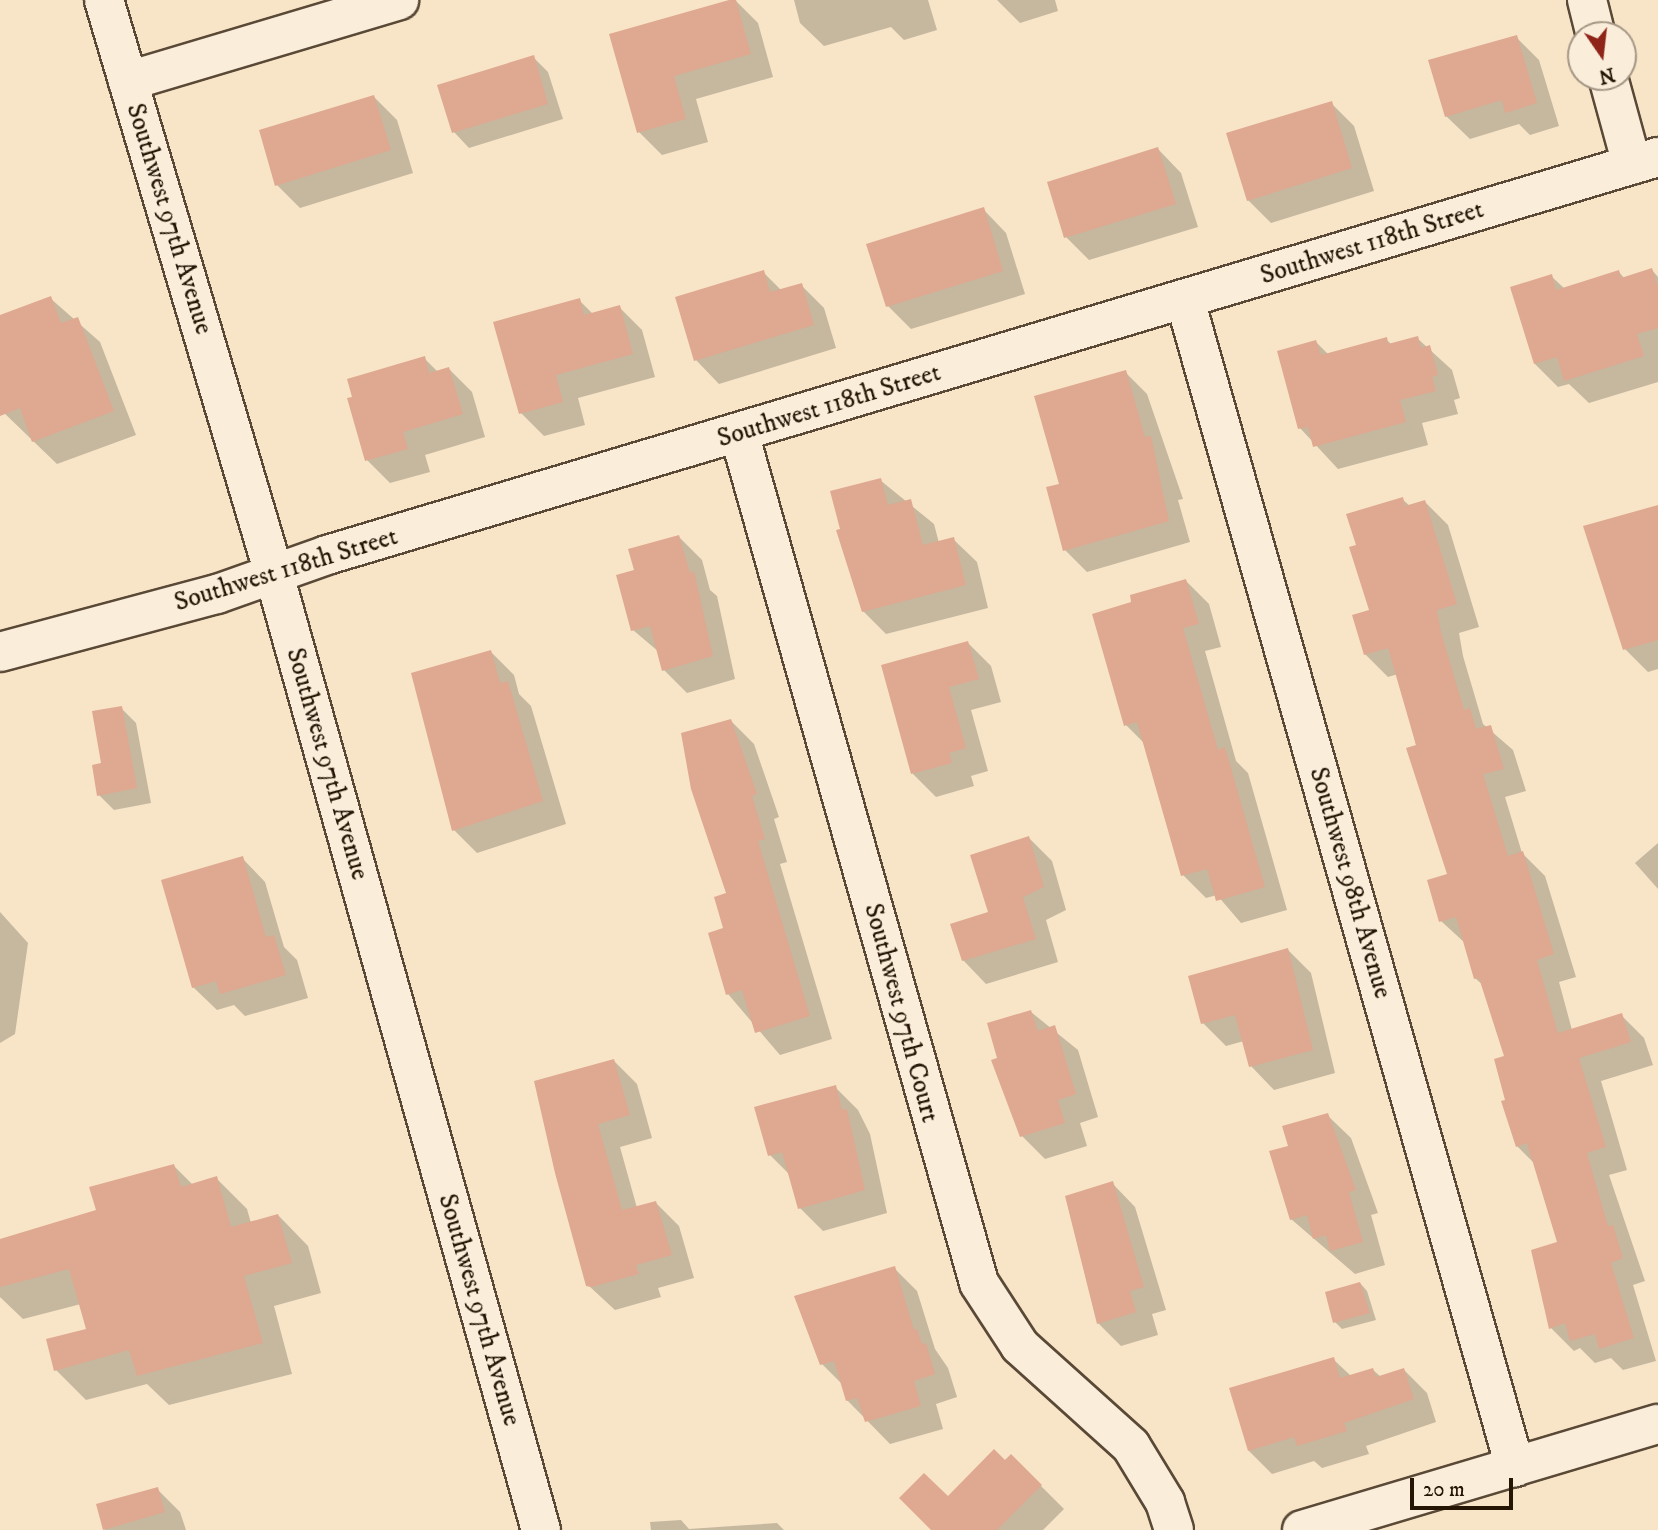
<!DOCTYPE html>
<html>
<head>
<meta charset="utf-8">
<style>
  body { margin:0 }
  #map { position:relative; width:1658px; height:1530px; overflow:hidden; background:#f8e5c7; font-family:"IM FELL DW Pica",serif }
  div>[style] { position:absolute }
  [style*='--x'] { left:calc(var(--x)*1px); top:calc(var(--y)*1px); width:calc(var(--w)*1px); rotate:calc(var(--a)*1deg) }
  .shadow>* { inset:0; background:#0003 }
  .building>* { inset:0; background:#dfa890 }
  .roads { filter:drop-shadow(2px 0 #5a4936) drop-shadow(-2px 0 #5a4936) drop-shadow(0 2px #5a4936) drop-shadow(0 -2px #5a4936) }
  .minor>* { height:38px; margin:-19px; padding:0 19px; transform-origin:19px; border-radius:19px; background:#faeedb }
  span { translate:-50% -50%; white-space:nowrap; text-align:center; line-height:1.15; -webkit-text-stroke:5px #faeedb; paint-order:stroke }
  .street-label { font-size:26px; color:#251505 }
  .north { position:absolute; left:1567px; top:21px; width:70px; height:70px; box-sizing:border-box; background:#faeedb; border:2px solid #a59785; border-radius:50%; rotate:166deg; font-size:19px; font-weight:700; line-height:28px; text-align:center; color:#251505 }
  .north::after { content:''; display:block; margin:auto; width:24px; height:32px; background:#8f2418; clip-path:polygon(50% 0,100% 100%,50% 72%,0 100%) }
  .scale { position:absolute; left:1410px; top:1478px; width:103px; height:32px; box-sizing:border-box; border:4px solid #251505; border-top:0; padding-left:9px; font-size:21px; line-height:24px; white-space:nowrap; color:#251505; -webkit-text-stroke:5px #faeedb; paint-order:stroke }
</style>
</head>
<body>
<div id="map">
  <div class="shadow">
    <div style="clip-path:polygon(735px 0,758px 23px,773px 77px,696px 99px,708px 142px,662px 155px,639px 132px,611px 36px)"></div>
    <div style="clip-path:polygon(794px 0,928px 0,937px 30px,904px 40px,891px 27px,824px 46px,800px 23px)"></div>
    <div style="clip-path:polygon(997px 0,1055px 0,1058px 11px,1020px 23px)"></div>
    <div style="clip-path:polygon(1516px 37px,1539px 60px,1559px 126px,1530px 135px,1519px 124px,1470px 139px,1446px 116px)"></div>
    <div style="clip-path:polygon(533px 57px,548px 72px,563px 119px,469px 148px,454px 132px,439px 86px)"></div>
    <div style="clip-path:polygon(374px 97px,397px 120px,413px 173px,300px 208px,277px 185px)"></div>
    <div style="clip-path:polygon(1331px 103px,1354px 126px,1374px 191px,1271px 223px,1248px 200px)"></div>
    <div style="clip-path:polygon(1158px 149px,1181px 173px,1198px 227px,1089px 260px,1066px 237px)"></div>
    <div style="clip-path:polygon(983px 209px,1006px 233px,1025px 294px,911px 329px,888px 306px)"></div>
    <div style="clip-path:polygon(1652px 270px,1658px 277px,1658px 382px,1589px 403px,1569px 384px,1558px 387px,1535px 364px,1551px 276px,1565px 289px,1619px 272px,1625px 279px)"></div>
    <div style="clip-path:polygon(763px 272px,782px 291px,801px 285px,824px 308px,836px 348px,719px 384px,696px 360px)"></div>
    <div style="clip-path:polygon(50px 298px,100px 342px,136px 435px,57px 464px,0 409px,0 317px)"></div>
    <div style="clip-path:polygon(579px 300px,593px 314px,619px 307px,642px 330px,655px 377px,578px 398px,585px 425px,544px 436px,521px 413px)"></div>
    <div style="clip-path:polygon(1417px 338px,1452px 370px,1460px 398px,1454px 400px,1458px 414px,1422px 423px,1428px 445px,1338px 469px,1300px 428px,1316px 342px,1329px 355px,1386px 339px,1392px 345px)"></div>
    <div style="clip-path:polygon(424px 358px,438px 372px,449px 369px,472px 392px,485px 437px,425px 455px,430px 472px,390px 483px,367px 460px)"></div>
    <div style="clip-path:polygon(1125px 372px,1147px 394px,1183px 499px,1178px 500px,1190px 542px,1087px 572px,1065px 550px,1061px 485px)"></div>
    <div style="clip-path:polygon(880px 480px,934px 524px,939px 543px,953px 539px,977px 562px,988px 608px,886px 634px,863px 611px,842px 530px)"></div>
    <div style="clip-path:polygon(1402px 499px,1410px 506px,1425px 502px,1448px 525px,1479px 627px,1459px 633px,1463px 656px,1483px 724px,1513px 750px,1526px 791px,1505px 797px,1522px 853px,1545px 876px,1576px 977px,1559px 982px,1572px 1030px,1621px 1015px,1644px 1038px,1653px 1065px,1601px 1081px,1627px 1170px,1609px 1175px,1645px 1281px,1633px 1285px,1656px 1361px,1623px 1370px,1611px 1358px,1595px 1363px,1580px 1348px,1574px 1351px,1551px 1328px,1559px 1243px,1535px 1164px,1517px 1146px,1508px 1101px,1506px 1057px,1483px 985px,1476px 979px,1465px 943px,1441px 921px,1449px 875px,1398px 674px,1388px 677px,1365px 654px,1371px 612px,1358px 546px)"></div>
    <div style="clip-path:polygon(1658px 507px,1658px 669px,1648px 672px,1625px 649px)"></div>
    <div style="clip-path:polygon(679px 537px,702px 560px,710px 590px,717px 596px,735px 679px,687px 693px,664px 670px,659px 652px,633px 630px,636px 571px)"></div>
    <div style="clip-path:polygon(1186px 581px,1209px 604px,1221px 647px,1205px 651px,1236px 761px,1248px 773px,1287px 910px,1241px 923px,1217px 895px,1206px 898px,1183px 875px,1145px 744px,1126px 725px,1133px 603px)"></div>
    <div style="clip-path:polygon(968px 643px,991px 666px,1001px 702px,971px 710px,988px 771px,971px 776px,974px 786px,936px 797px,913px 774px,883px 666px)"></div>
    <div style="clip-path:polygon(491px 652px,514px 675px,519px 694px,531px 706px,566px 824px,477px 853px,454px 830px)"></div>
    <div style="clip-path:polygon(121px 708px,136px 723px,151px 803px,114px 810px,99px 795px)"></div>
    <div style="clip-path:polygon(731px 721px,754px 744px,779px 817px,774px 819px,787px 862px,780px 864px,832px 1039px,780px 1055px,728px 994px)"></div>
    <div style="clip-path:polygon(1029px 838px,1052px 861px,1066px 910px,1046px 920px,1058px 962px,986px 984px,963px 960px)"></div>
    <div style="clip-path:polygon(1658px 843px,1658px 889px,1635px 863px)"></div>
    <div style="clip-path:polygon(242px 858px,265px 882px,284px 947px,297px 960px,308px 998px,245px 1016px,234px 1005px,217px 1010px,193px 987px)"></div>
    <div style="clip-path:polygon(0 912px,28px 943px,15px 1034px,0 1043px)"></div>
    <div style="clip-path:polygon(1288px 950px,1311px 973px,1335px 1073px,1274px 1090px,1251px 1066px,1244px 1041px,1226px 1046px,1203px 1023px)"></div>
    <div style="clip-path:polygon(1031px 1012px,1078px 1050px,1098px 1117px,1080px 1123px,1087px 1146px,1045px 1159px,1022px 1136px,999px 1059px)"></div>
    <div style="clip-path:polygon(614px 1061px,637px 1084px,652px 1138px,620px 1147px,637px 1208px,656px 1203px,679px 1226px,694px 1278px,658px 1288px,661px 1297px,615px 1310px,588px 1285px,537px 1082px)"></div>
    <div style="clip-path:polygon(835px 1087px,858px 1110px,870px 1134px,887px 1213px,823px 1231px,800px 1208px,791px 1176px,770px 1155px)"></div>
    <div style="clip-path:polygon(1327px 1115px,1351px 1138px,1378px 1213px,1371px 1215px,1385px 1265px,1355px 1274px,1291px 1219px,1290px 1147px)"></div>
    <div style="clip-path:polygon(174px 1166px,193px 1185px,216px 1178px,247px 1209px,251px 1223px,278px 1215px,308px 1246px,321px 1293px,274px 1306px,292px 1374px,169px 1405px,147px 1384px,86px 1400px,56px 1370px,88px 1330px,81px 1304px,23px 1319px,0 1297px,0 1241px,98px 1211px)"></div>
    <div style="clip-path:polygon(1112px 1183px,1135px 1207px,1166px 1310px,1152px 1314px,1158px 1335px,1121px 1346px,1098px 1323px)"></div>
    <div style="clip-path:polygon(894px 1268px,917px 1291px,935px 1349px,948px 1368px,957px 1397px,936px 1404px,943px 1429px,890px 1444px,847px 1400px,843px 1385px,822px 1364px)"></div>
    <div style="clip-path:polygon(1360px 1283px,1367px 1291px,1376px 1320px,1342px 1329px,1335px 1322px)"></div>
    <div style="clip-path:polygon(1333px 1359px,1351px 1376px,1373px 1370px,1381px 1377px,1404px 1370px,1427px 1393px,1436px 1422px,1366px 1446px,1369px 1454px,1322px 1468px,1314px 1461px,1272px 1474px,1249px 1451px)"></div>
    <div style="clip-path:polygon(1011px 1456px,1064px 1509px,1043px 1530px,933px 1530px,948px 1498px)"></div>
    <div style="clip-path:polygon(157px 1489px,180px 1512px,186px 1530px,105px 1530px,98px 1506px)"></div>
    <div style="clip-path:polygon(681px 1520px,689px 1529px,777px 1523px,784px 1530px,651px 1530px,650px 1522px)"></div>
  </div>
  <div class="building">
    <div style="clip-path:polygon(729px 0,736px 0,751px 54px,674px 76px,686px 119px,637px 133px,609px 34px)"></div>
    <div style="clip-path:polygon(1517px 35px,1537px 103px,1505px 113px,1502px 100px,1445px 117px,1428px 60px)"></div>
    <div style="clip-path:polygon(534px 55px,548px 104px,452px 133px,437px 85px)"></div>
    <div style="clip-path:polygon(374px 95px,391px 150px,275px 186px,259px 130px)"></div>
    <div style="clip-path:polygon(1332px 101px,1352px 168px,1247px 201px,1226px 133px)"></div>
    <div style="clip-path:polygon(1158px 147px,1176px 204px,1064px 238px,1047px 182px)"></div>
    <div style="clip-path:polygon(984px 207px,1003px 271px,886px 307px,866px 244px)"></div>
    <div style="clip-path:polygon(1652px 268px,1658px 287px,1658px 328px,1637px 334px,1644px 356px,1564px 381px,1557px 357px,1534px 364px,1510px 287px,1552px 274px,1556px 290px,1619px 270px,1621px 278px)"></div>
    <div style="clip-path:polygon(764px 270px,770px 292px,802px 283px,814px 325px,694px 361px,675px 297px)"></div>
    <div style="clip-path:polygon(51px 296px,61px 323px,78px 317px,114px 411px,32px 442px,20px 408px,0 416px,0 315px)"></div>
    <div style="clip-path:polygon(580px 298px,584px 315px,620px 305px,633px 354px,556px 375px,563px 402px,519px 414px,493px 322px)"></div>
    <div style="clip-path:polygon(1418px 336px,1421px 348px,1430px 345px,1438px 375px,1432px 377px,1436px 391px,1400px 400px,1406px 422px,1313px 447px,1308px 427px,1298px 429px,1277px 351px,1316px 340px,1321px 355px,1387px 337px,1388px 344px)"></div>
    <div style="clip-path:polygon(425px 356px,429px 373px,449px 367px,463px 414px,403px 432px,408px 449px,365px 461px,347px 398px,352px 397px,347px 379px)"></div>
    <div style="clip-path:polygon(1126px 370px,1145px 437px,1151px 436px,1169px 521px,1063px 551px,1046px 487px,1059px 484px,1034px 396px)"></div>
    <div style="clip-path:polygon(881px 478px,888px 505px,911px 499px,923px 545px,954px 537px,966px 585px,862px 612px,836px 530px,840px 529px,830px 491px)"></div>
    <div style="clip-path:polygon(1403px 497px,1405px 506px,1425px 500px,1457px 604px,1437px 610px,1441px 632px,1464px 710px,1470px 708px,1476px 729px,1491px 725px,1504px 769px,1483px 774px,1508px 856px,1523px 851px,1554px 954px,1537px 960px,1558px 1033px,1622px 1013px,1631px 1042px,1579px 1058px,1606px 1147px,1587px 1153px,1608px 1226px,1613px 1225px,1623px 1258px,1611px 1263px,1634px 1338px,1599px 1349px,1595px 1334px,1570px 1341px,1565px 1323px,1549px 1329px,1531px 1250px,1557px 1242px,1527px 1143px,1516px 1147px,1501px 1101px,1505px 1100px,1494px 1059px,1504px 1056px,1479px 978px,1474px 979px,1456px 917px,1439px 922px,1427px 880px,1447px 874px,1406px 748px,1416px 745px,1388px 648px,1364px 655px,1352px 615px,1369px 610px,1349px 547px,1356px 545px,1346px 514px)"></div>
    <div style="clip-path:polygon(1658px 505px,1658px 640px,1623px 650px,1583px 526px)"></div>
    <div style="clip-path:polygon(679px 535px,690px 573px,694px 571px,713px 656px,662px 671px,650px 626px,631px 631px,616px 575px,634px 570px,628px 549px)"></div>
    <div style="clip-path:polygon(1186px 579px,1199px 624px,1183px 628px,1218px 750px,1225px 747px,1265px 887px,1216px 901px,1207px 869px,1181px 876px,1137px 722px,1124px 726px,1092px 614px,1131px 602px,1130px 595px)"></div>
    <div style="clip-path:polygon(968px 641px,979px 679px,949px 687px,966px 748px,949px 753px,952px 763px,911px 774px,881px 665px)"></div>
    <div style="clip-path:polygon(491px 650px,500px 683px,508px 681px,543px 801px,452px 831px,411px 673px)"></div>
    <div style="clip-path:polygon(122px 706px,137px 788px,97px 796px,92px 765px,101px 763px,92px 711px)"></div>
    <div style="clip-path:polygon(731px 719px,757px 794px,752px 796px,765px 839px,758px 841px,810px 1016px,755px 1033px,742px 990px,726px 995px,708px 933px,723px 928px,714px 897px,726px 893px,691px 789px,681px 733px)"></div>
    <div style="clip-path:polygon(1029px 836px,1044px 887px,1023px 897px,1036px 939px,962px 961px,950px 924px,988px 912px,970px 855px)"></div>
    <div style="clip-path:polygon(243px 856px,266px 937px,274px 935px,286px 975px,220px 994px,216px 981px,192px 988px,161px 880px)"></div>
    <div style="clip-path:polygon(1288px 948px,1313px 1050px,1249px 1067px,1235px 1015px,1201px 1024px,1188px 976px)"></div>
    <div style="clip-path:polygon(1031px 1010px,1038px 1031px,1055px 1025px,1076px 1094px,1058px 1100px,1065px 1123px,1020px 1137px,991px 1060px,997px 1058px,987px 1023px)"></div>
    <div style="clip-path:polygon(614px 1059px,630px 1115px,598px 1124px,622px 1210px,656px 1201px,672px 1255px,636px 1265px,639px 1274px,591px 1287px,586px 1286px,555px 1173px,534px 1081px)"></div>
    <div style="clip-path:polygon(836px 1085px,842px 1110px,847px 1109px,865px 1190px,798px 1209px,782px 1152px,768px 1156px,754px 1107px)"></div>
    <div style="clip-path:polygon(1328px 1113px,1356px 1190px,1349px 1192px,1363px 1242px,1330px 1251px,1326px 1235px,1313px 1239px,1307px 1215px,1290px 1220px,1269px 1151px,1288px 1146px,1282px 1126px)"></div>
    <div style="clip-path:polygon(174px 1164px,181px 1187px,217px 1176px,231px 1227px,278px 1214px,292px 1263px,244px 1276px,263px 1343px,137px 1376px,129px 1350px,54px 1371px,46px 1339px,86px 1329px,69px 1269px,0 1287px,0 1239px,96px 1210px,89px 1187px)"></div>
    <div style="clip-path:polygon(1113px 1181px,1144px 1287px,1130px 1291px,1136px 1312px,1097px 1324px,1065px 1196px)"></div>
    <div style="clip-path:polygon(895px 1266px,914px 1330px,917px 1329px,922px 1344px,926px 1343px,935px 1374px,914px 1381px,921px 1406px,865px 1422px,857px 1398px,846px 1401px,834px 1361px,820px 1365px,794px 1296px)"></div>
    <div style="clip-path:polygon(1360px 1282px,1370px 1313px,1333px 1323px,1325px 1292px)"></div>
    <div style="clip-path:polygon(1334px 1357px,1340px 1378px,1373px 1368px,1376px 1377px,1404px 1368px,1414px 1399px,1344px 1423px,1347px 1431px,1297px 1446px,1294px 1437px,1248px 1451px,1229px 1388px)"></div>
    <div style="clip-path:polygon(994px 1449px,1005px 1460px,1011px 1454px,1042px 1485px,997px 1530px,931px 1530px,899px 1498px,924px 1473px,948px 1496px)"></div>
    <div style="clip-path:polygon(158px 1487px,165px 1512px,103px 1530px,96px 1504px)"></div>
  </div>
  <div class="roads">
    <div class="minor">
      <div style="--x:104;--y:0;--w:599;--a:73.5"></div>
      <div style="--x:274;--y:574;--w:993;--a:74.4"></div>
      <div style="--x:1587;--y:0;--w:36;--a:76"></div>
      <div style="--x:1608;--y:77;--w:91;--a:74.7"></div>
      <div style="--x:128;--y:81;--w:283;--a:-16.6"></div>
      <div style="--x:1185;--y:300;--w:1213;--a:74.21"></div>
      <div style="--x:739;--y:433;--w:883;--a:74.23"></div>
      <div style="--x:979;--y:1283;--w:75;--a:56.9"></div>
      <div style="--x:1020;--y:1346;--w:149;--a:42"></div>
      <div style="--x:1131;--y:1446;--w:66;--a:58.7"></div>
      <div style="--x:1165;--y:1502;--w:29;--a:72"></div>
      <div style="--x:0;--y:652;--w:225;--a:-15"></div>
      <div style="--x:217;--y:594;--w:117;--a:-19.5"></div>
      <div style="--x:327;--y:555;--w:1389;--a:-16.65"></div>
      <div style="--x:1302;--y:1530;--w:371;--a:-16.6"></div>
    </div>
  </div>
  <div class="street-label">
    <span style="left:169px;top:219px;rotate:73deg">Southwest 97th Avenue</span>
    <span style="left:1372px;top:243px;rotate:-17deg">Southwest 118th Street</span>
    <span style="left:829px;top:406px;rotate:-17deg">Southwest 118th Street</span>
    <span style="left:286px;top:570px;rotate:-17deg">Southwest 118th Street</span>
    <span style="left:327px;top:764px;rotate:74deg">Southwest 97th Avenue</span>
    <span style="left:1350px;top:883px;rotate:74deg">Southwest 98th Avenue</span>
    <span style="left:901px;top:1013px;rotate:75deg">Southwest 97th Court</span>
    <span style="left:479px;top:1310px;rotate:74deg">Southwest 97th Avenue</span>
  </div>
  <div class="north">N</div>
  <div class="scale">20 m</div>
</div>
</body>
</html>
